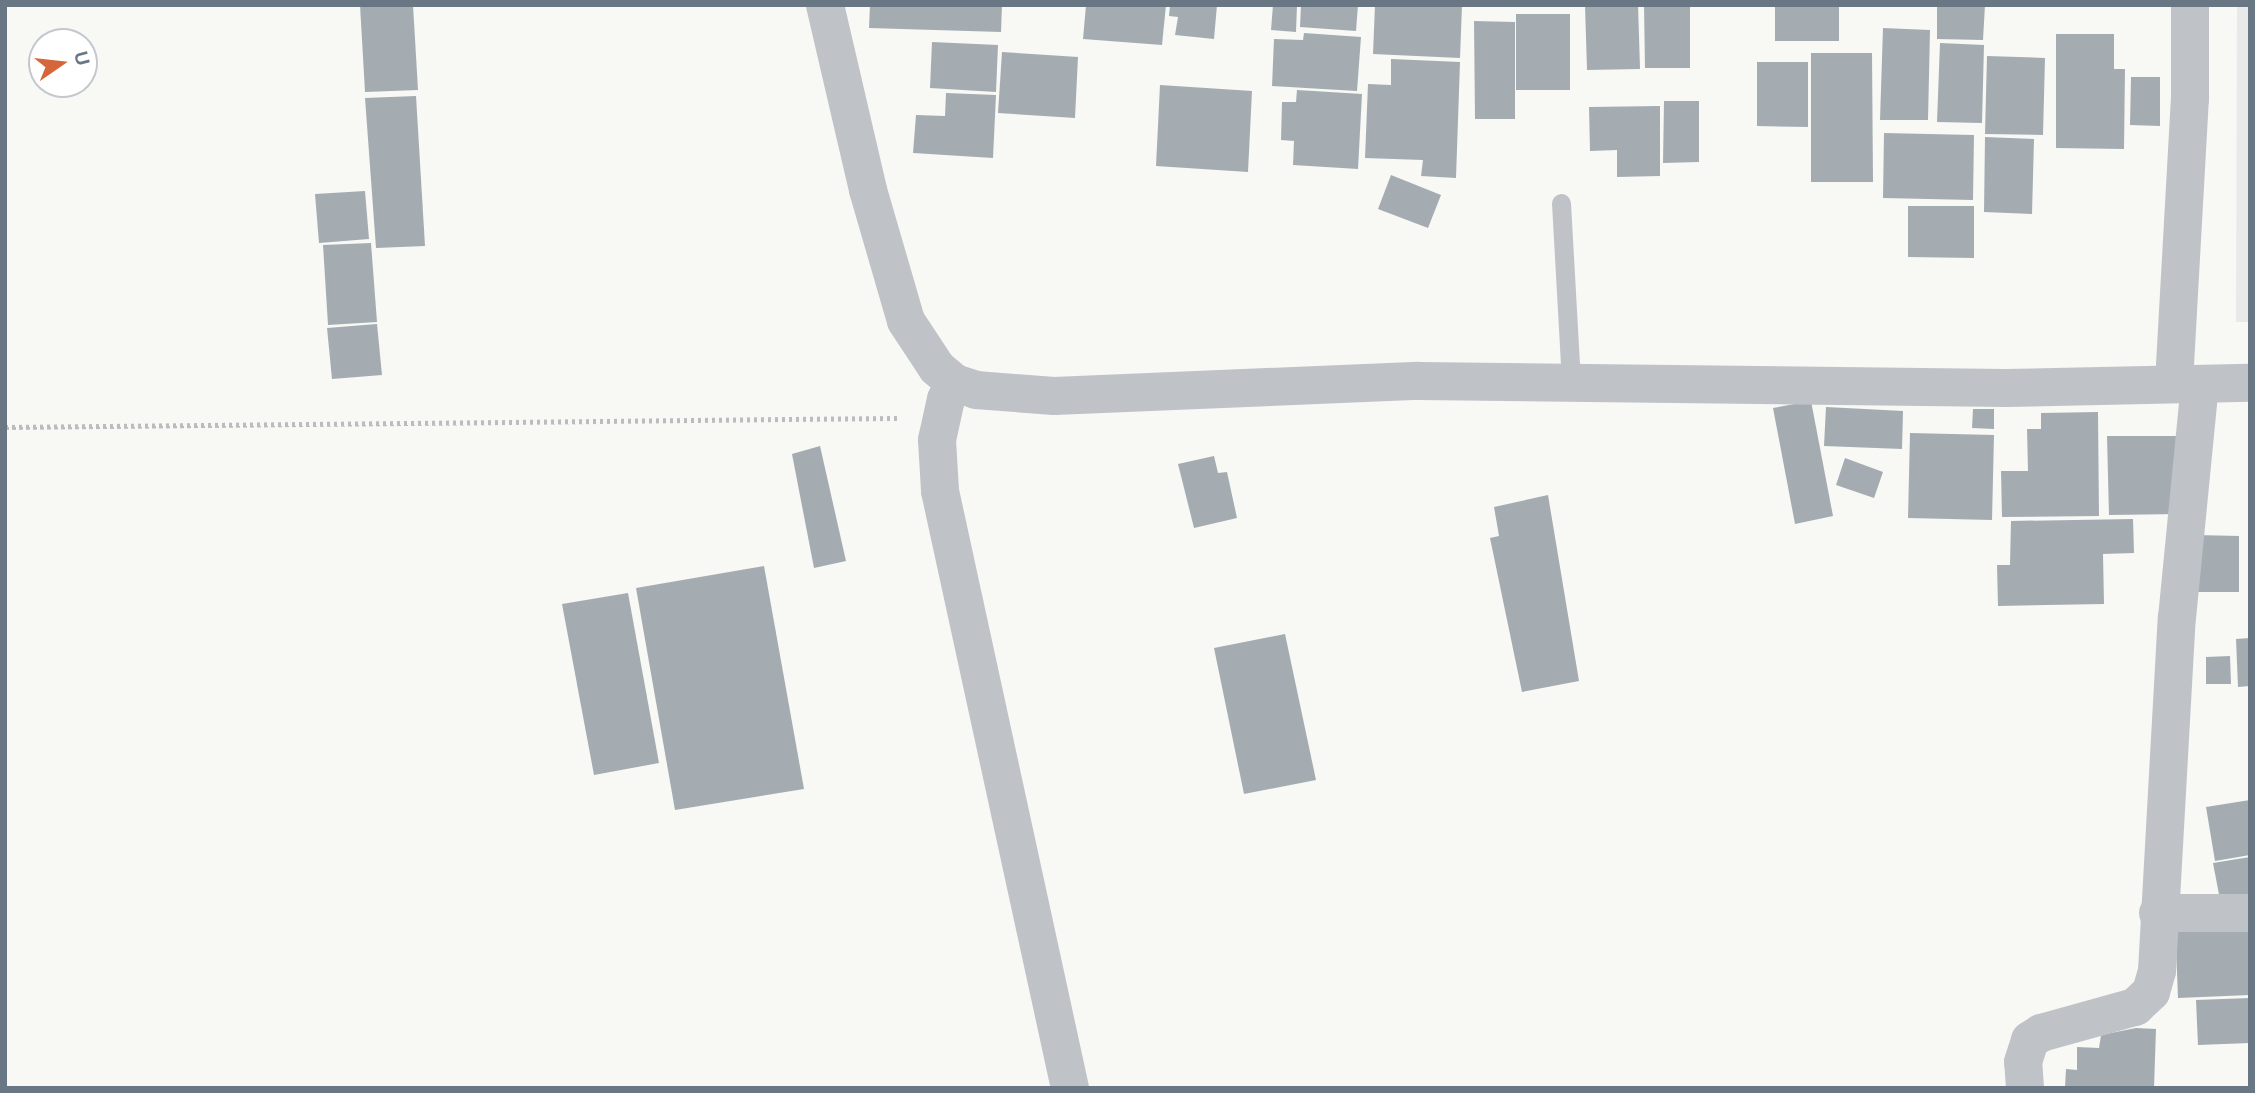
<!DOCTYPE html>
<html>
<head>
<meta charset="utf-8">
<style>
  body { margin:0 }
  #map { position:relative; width:2255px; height:1093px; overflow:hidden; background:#f8f8f5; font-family:Helvetica,sans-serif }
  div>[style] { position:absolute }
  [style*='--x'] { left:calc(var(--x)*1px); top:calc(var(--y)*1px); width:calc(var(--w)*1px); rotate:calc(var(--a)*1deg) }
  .built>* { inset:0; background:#e8eae9 }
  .building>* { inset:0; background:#a4acb2 }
  .path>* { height:4.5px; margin-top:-2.25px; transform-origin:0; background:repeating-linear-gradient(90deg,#babcbf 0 3.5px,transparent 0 7px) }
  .service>* { height:19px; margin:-9.5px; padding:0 9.5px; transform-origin:9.5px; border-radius:9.5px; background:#bfc3c7 }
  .minor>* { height:38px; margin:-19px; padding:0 19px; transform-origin:19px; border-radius:19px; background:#bfc3c7 }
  span { translate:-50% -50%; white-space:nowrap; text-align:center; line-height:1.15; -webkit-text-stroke:7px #fff; paint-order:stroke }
  .frame { position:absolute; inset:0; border:7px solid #697684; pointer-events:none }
  .north { position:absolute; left:28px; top:28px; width:70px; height:70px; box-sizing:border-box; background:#fff; border:2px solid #c3c8ce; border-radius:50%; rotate:76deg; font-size:19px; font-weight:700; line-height:28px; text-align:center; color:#697684 }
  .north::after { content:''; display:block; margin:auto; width:24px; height:32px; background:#d46639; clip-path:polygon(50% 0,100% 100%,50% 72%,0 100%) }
</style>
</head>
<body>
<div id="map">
  <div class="built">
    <div style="clip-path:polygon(2237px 5px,2250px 5px,2250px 322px,2236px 322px)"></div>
  </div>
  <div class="building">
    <div style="clip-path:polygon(360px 5px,413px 5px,418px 90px,365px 92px)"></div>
    <div style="clip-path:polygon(870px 5px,1002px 5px,1001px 32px,869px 28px)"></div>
    <div style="clip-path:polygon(1086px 5px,1166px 5px,1162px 45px,1083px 39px)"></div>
    <div style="clip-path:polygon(1170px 5px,1217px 5px,1214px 39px,1175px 35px,1178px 17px,1169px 16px)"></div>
    <div style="clip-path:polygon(1273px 5px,1297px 5px,1296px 32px,1271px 30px)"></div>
    <div style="clip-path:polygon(1301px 5px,1358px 5px,1356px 31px,1300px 27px)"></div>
    <div style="clip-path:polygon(1375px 5px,1462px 5px,1460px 58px,1373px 54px)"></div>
    <div style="clip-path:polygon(1585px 5px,1638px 5px,1640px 69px,1587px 70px)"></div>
    <div style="clip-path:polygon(1644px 5px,1690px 5px,1690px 68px,1645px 68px)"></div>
    <div style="clip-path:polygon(1775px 5px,1839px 5px,1839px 41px,1775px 41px)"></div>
    <div style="clip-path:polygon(1937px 5px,1985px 5px,1983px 40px,1937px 39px)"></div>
    <div style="clip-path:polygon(1516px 14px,1570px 14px,1570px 90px,1516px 90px)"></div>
    <div style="clip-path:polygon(1474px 21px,1515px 22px,1515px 119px,1475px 119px)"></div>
    <div style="clip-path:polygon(1883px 28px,1930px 30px,1928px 120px,1880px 120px)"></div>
    <div style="clip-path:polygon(1304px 33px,1361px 37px,1357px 91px,1272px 86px,1274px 39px,1303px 40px)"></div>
    <div style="clip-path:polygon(2056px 34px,2114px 34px,2114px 69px,2125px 69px,2124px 149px,2056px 148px)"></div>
    <div style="clip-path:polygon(932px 42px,998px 45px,996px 92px,930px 88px)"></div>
    <div style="clip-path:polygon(1940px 43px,1984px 45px,1982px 123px,1937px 122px)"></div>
    <div style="clip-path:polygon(1002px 52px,1078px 57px,1075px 118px,998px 113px)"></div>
    <div style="clip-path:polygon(1811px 53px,1872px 53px,1873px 182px,1811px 182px)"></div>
    <div style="clip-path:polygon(1987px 56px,2045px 58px,2043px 135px,1985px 134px)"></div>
    <div style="clip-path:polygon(1391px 59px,1460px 62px,1456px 178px,1421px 176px,1423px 160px,1365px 158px,1368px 84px,1391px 85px)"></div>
    <div style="clip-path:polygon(1757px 62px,1808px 62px,1808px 127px,1757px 126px)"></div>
    <div style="clip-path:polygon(2131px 77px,2160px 77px,2160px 126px,2130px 125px)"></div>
    <div style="clip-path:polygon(1160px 85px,1252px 91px,1248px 172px,1156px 166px)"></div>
    <div style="clip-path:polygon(1297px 90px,1362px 94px,1358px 169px,1293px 165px,1294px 141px,1281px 140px,1282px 102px,1296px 102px)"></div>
    <div style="clip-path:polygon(946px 93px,996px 95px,993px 158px,913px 153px,916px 115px,945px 116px)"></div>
    <div style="clip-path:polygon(416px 96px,425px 246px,376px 248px,365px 98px)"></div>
    <div style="clip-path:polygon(1664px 101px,1699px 101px,1699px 162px,1663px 163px)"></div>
    <div style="clip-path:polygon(1660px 106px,1660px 176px,1617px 177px,1617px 150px,1590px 151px,1589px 107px)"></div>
    <div style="clip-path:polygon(1884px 133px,1974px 135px,1973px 200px,1883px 198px)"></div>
    <div style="clip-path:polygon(1985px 137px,2034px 139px,2032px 214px,1984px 212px)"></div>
    <div style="clip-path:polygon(1391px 175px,1441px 195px,1428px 228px,1378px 209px)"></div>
    <div style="clip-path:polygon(365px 191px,369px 239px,319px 243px,315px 194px)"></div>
    <div style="clip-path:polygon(1908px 206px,1974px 206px,1974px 258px,1908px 257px)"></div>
    <div style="clip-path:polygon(371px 243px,377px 322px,328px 325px,323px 245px)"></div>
    <div style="clip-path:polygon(377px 324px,382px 375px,332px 379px,327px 328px)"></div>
    <div style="clip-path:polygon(1811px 401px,1833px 516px,1795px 524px,1773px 408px)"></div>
    <div style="clip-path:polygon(1826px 407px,1903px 411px,1902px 449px,1824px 446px)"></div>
    <div style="clip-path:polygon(1973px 409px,1994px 409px,1994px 429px,1972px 428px)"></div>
    <div style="clip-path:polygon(2098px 412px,2099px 516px,2002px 517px,2001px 471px,2028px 471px,2027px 429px,2041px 429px,2041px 413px)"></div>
    <div style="clip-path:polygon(1910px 433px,1994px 435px,1992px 520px,1908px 518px)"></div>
    <div style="clip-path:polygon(2107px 436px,2179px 436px,2180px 514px,2109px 515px)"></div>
    <div style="clip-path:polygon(820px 446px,846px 561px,814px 568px,792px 454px)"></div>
    <div style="clip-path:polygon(1214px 456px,1218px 473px,1227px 472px,1237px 518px,1194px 528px,1178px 464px)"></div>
    <div style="clip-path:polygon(1845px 458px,1883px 472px,1874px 498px,1836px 485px)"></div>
    <div style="clip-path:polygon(1548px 495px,1579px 681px,1522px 692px,1490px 538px,1499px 536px,1494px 507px)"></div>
    <div style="clip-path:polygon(2133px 519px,2134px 553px,2103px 554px,2104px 604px,1998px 606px,1997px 565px,2010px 565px,2011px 521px)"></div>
    <div style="clip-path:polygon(2196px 535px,2239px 536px,2239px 592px,2196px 592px)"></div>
    <div style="clip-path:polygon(764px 566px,804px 789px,675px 810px,636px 588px)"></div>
    <div style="clip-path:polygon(628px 593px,659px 763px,594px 775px,562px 604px)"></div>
    <div style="clip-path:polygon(1285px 634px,1316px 780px,1244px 794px,1214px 648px)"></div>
    <div style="clip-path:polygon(2250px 638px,2250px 686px,2238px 687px,2236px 639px)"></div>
    <div style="clip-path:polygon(2230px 656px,2231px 684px,2206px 684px,2206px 657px)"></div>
    <div style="clip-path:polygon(2250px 800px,2250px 855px,2215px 861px,2206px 807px)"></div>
    <div style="clip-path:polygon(2250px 857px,2250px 899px,2221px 905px,2213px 863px)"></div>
    <div style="clip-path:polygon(2250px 919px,2250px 995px,2178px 998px,2175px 922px)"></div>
    <div style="clip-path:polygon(2250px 998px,2250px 1043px,2198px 1045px,2196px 1000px)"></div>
    <div style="clip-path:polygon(2136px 1028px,2156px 1029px,2154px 1088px,2065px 1088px,2066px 1069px,2077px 1070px,2077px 1047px,2099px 1048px,2101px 1035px)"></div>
  </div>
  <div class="path">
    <div style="--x:5;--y:427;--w:892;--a:-0.58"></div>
  </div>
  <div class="service">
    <div style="--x:1561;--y:203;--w:180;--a:86.8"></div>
  </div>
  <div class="minor">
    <div style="--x:825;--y:5;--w:190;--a:76.9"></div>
    <div style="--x:868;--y:190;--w:136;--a:73.8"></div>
    <div style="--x:906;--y:321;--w:56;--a:56.6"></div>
    <div style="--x:937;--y:368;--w:23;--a:40"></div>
    <div style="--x:955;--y:383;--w:22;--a:18"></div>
    <div style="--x:976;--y:390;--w:78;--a:4.4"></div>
    <div style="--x:1054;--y:396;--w:365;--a:-2.4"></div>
    <div style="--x:1419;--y:381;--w:586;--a:0.68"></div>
    <div style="--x:2005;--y:388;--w:245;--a:-1.2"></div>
    <div style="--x:955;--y:383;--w:18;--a:119"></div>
    <div style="--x:946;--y:399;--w:42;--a:102.4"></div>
    <div style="--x:937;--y:440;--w:51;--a:86.6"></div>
    <div style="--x:940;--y:491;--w:611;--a:77.72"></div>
    <div style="--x:2174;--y:383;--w:284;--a:-86.8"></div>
    <div style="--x:2190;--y:99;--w:94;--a:-90"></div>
    <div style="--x:2158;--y:913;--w:92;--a:0"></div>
    <div style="--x:2025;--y:1088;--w:26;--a:-94"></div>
    <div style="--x:2023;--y:1062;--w:23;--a:-72"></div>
    <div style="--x:2030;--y:1040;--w:13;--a:-32"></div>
    <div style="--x:2041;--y:1033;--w:98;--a:-15.5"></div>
    <div style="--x:2135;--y:1007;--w:22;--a:-43"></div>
    <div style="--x:2151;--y:992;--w:22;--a:-74"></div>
    <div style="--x:2157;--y:971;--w:354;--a:-86.8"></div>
    <div style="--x:2177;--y:618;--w:235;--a:-84.4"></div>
  </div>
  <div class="frame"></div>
  <div class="north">U</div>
</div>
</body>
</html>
